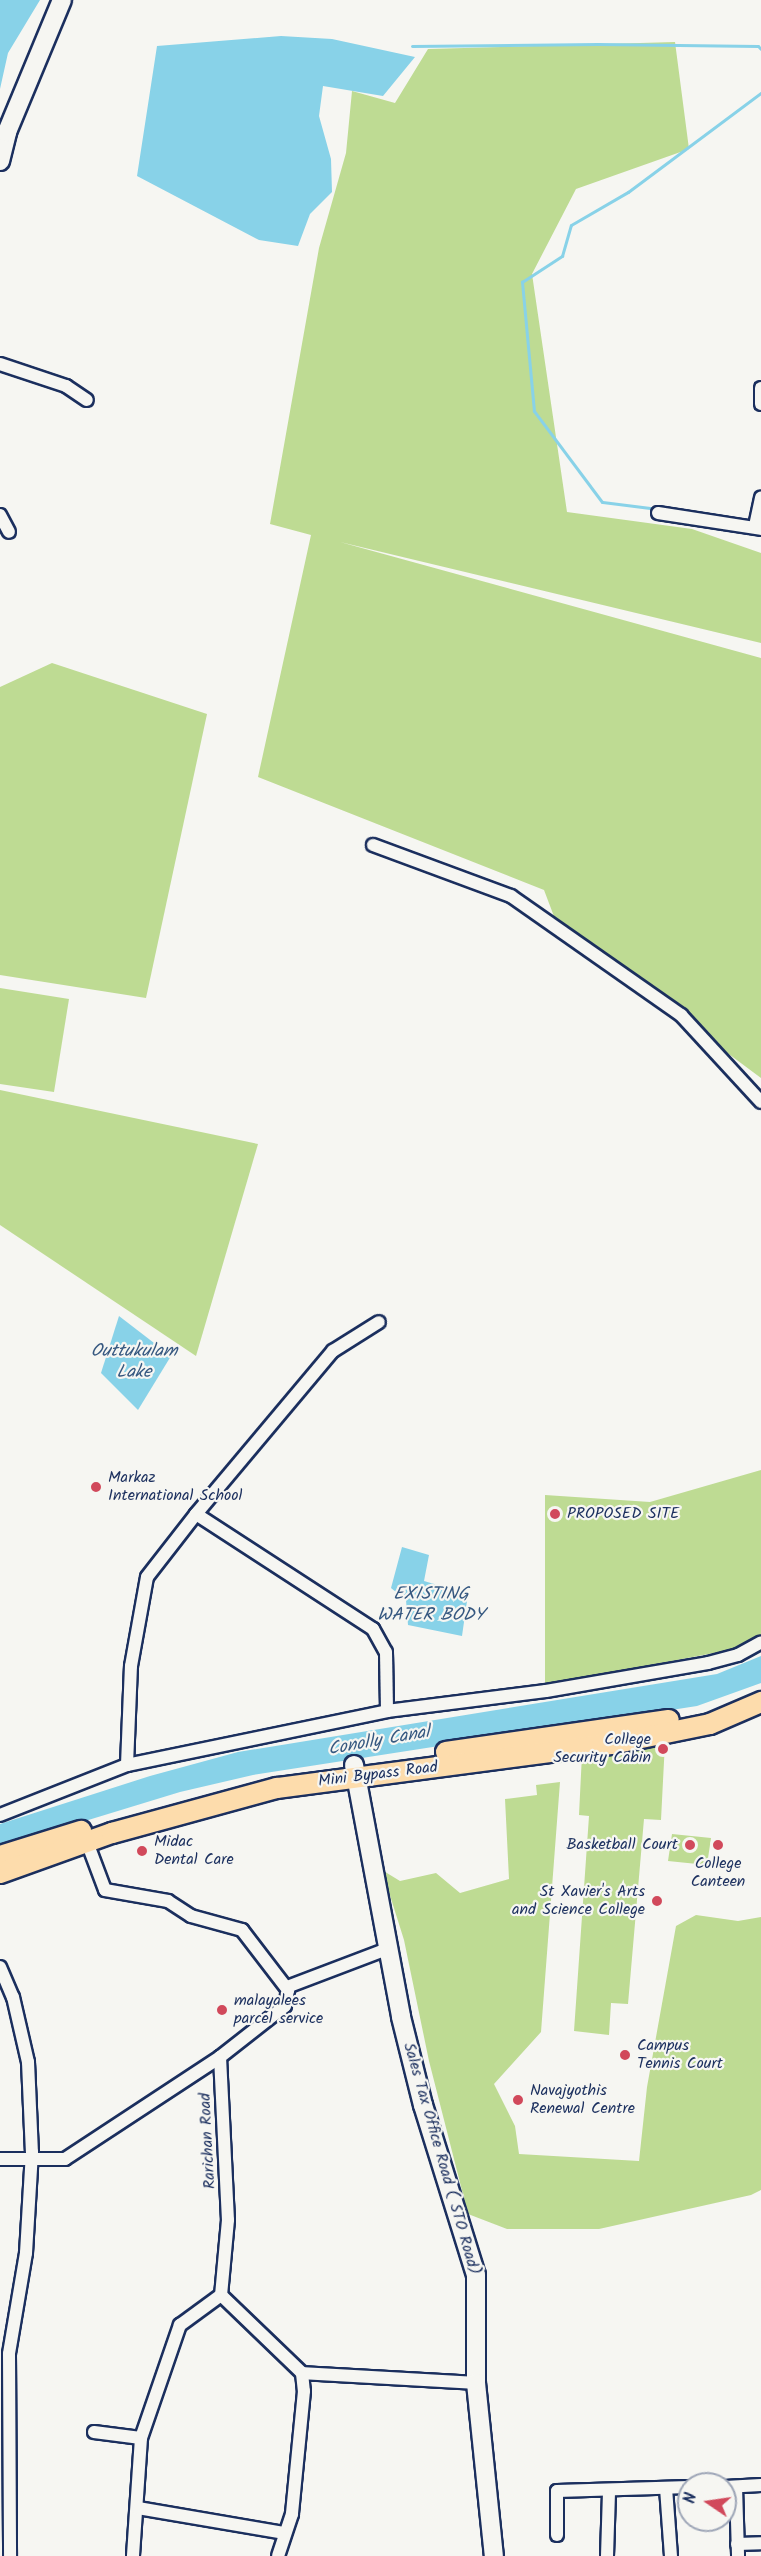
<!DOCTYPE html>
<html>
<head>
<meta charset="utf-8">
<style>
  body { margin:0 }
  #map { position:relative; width:761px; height:2556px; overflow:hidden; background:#f6f6f2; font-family:Kalam,sans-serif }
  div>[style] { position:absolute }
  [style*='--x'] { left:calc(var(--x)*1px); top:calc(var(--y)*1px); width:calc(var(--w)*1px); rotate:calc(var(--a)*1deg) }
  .green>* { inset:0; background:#bedb93 }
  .water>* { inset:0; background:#88d2e8 }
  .stream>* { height:3px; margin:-1.5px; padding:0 1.5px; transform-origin:1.5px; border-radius:1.5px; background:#88d2e8 }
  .roads { filter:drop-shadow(2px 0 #1b2f5e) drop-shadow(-2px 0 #1b2f5e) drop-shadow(0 2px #1b2f5e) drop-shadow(0 -2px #1b2f5e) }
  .street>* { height:12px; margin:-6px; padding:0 6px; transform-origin:6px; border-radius:6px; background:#f6f6f2 }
  .secondary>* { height:18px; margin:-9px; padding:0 9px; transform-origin:9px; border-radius:9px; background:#f6f6f2 }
  .primary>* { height:20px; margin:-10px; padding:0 10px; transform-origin:10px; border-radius:10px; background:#fddcac }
  .dots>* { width:16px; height:16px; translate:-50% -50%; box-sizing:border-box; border:3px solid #f6f6f2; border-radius:50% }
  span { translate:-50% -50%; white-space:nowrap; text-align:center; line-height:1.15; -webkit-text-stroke:4.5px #f6f6f2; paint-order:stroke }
  .poi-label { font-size:16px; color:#1b2f5e }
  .left { translate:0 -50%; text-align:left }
  .right { translate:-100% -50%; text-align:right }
  .street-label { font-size:16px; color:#1b2f5e }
  .water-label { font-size:18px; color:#365880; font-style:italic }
  .north { position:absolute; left:677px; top:2472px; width:60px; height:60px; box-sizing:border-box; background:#f6f6f2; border:2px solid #9ea6b7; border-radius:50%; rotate:283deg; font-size:16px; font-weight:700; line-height:24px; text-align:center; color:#1b2f5e }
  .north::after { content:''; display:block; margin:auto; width:21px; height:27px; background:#d1495b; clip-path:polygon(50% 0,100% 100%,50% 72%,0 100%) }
</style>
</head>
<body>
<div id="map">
  <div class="green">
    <div style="clip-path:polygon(675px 42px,689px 149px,576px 189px,532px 274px,567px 512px,692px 529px,761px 553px,761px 643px,340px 542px,761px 658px,761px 1078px,558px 927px,544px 890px,258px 777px,311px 535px,270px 524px,319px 248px,346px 153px,352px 91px,395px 103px,428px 49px)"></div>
    <div style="clip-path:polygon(52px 663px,207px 714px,146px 998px,0 975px,0 687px)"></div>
    <div style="clip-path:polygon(0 988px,69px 999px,54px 1092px,0 1084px)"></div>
    <div style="clip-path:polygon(0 1090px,258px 1144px,196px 1356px,0 1225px)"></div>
    <div style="clip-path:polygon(761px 1470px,761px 1635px,735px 1649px,545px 1685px,545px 1495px,650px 1502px)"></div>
    <div style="clip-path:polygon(665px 1742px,661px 1820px,644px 1819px,628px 2004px,611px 2003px,609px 2035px,574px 2031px,589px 1816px,579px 1815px,582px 1754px)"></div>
    <div style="clip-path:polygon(560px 1782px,541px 2032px,494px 2084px,515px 2126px,519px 2154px,639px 2161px,647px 2087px,676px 1926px,696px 1915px,738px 1921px,761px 1917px,761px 2190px,751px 2195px,599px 2229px,507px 2229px,468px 2214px,429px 2061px,404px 1940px,382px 1870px,400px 1881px,436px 1873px,460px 1893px,509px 1879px,505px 1799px,537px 1795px,536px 1785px)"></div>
    <div style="clip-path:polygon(672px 1834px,711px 1838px,707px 1865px,668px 1861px)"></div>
  </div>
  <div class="water">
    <div style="clip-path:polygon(0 0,40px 0,8px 53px,0 89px)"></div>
    <div style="clip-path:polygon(281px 36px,332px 39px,415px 57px,383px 96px,323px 86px,319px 116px,331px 159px,332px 192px,310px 214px,298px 246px,259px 240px,137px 176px,157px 46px)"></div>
    <div style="clip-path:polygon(119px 1316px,171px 1356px,138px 1410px,101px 1373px)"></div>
    <div style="clip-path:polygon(402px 1547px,429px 1555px,424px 1581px,468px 1594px,462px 1636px,408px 1625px,406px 1600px,391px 1588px)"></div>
    <div style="clip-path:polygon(761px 1656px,761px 1683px,697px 1706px,253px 1775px,180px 1792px,0 1847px,0 1824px,150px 1776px,238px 1752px,717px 1674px)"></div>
  </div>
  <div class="stream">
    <div style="--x:412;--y:46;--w:186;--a:-0.6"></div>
    <div style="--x:598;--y:44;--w:160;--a:0.7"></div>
    <div style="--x:758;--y:46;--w:4;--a:45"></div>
    <div style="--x:658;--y:509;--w:56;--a:-172.9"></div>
    <div style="--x:602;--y:502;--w:114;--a:-126.8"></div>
    <div style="--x:534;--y:411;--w:130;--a:-95.3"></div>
    <div style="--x:522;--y:282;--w:48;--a:-33"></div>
    <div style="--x:562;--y:256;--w:32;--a:-74"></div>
    <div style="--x:571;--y:225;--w:66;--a:-30.1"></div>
    <div style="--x:628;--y:192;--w:166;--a:-36.7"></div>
  </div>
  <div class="roads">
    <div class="street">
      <div style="--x:0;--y:364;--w:70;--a:18.4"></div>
      <div style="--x:66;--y:386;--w:25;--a:34"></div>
      <div style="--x:761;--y:388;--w:16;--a:90"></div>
      <div style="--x:658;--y:513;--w:104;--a:8.8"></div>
      <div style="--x:0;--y:515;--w:19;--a:62"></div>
      <div style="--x:755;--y:526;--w:29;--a:-78"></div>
      <div style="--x:373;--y:845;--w:147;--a:20.3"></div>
      <div style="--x:511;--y:896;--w:208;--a:35"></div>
      <div style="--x:681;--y:1015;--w:118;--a:47.4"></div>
      <div style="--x:196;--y:1514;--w:213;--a:-50"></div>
      <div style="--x:333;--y:1351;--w:54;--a:-32.2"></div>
      <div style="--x:127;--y:1765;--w:99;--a:-87.7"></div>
      <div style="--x:131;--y:1666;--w:90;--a:-79.8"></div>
      <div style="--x:147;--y:1577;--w:80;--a:-52.1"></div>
      <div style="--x:196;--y:1514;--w:211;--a:33"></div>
      <div style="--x:373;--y:1629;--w:26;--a:61"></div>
      <div style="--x:386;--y:1652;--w:59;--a:89"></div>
      <div style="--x:0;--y:1815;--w:136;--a:-21.5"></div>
      <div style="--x:127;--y:1765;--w:266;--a:-11.7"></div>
      <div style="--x:387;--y:1711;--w:160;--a:-7.2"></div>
      <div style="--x:546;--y:1691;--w:164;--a:-9.8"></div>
      <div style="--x:708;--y:1663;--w:31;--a:-15"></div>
      <div style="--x:738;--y:1655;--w:26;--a:-29"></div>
      <div style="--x:87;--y:1842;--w:51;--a:69.4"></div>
      <div style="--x:105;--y:1890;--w:64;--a:9.9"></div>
      <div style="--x:168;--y:1901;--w:27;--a:33"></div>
      <div style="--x:191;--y:1916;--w:53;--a:15.4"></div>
      <div style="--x:242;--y:1930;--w:76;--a:52.5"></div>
      <div style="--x:288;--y:1990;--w:16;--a:101"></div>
      <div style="--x:285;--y:2006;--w:83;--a:141.9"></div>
      <div style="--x:220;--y:2057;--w:163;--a:87.2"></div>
      <div style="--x:228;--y:2220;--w:75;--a:95.3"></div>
      <div style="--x:221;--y:2295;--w:112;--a:43.9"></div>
      <div style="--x:302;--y:2373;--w:18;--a:84"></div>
      <div style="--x:304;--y:2391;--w:124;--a:95.6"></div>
      <div style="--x:292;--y:2514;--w:44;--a:108.4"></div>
      <div style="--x:0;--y:1967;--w:33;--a:67"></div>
      <div style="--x:13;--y:1997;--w:67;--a:77"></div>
      <div style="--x:28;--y:2062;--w:90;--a:87.5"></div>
      <div style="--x:32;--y:2152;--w:101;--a:93.4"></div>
      <div style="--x:26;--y:2253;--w:102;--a:99.6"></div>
      <div style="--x:9;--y:2354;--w:202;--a:89.7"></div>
      <div style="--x:287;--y:1987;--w:107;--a:-20.8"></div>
      <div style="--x:0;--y:2159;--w:65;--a:0"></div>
      <div style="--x:65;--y:2159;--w:186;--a:-33.3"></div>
      <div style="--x:302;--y:2373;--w:174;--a:3.3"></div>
      <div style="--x:94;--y:2432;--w:47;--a:7.3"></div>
      <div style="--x:141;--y:2438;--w:118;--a:93.9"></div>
      <div style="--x:141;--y:2438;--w:120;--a:-71"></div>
      <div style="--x:180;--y:2325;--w:51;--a:-36.2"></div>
      <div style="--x:725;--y:2487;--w:36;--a:-3"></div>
      <div style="--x:736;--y:2487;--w:69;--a:88.3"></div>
      <div style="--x:666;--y:2488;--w:68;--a:85.8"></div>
      <div style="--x:138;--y:2508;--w:149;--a:9.7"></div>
      <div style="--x:557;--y:2535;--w:44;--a:-90"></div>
      <div style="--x:557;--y:2491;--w:132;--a:-1.7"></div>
      <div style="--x:737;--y:2544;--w:24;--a:-2"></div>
      <div style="--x:607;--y:2556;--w:65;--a:-88.2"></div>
    </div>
    <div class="secondary">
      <div style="--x:0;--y:161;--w:30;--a:-76"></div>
      <div style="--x:7;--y:132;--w:143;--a:-67.4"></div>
      <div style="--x:354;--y:1765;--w:256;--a:79.4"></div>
      <div style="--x:401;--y:2017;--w:91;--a:76"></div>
      <div style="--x:423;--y:2105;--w:178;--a:72.7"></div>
      <div style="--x:476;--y:2275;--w:108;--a:90"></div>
      <div style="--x:476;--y:2383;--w:174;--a:84.1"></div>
    </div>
    <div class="primary">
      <div style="--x:446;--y:1752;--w:225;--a:-8.2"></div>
      <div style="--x:0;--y:1856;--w:85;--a:-17.2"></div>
      <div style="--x:0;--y:1873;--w:119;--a:-19.7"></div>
      <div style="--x:112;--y:1833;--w:171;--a:-15.3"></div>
      <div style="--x:277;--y:1788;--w:338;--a:-7.5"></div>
      <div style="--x:612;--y:1744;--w:100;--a:-11.5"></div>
      <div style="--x:710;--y:1724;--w:56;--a:-23.3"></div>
    </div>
  </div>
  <div class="dots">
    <div style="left:96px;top:1487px;background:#d1495b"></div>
    <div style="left:555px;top:1514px;background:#d1495b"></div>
    <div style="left:663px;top:1749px;background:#d1495b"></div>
    <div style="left:690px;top:1845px;background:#d1495b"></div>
    <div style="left:718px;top:1845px;background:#d1495b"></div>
    <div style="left:142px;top:1851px;background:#d1495b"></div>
    <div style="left:657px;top:1901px;background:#d1495b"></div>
    <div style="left:222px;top:2010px;background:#d1495b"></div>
    <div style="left:625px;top:2055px;background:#d1495b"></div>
    <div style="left:518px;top:2100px;background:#d1495b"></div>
  </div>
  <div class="poi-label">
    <span class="left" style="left:108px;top:1487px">Markaz<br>International School</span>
    <span class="left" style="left:567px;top:1514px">PROPOSED SITE</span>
    <span class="right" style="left:651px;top:1749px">College<br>Security Cabin</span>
    <span class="left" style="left:154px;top:1851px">Midac<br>Dental Care</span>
    <span class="right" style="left:678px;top:1845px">Basketball Court</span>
    <span style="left:718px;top:1873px">College<br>Canteen</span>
    <span class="right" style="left:645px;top:1901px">St Xavier's Arts<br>and Science College</span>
    <span class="left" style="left:234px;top:2010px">malayalees<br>parcel service</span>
    <span class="left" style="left:637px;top:2055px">Campus<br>Tennis Court</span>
    <span class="left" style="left:530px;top:2100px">Navajyothis<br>Renewal Centre</span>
  </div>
  <div class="street-label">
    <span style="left:378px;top:1775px;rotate:-7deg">Mini Bypass Road</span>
    <span style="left:208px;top:2141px;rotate:-93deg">Rarichan Road</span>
    <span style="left:441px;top:2159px;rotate:74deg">Sales Tax Office Road ( STO Road)</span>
  </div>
  <div class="water-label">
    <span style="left:134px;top:1363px">Outtukulam<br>Lake</span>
    <span style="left:431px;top:1606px">EXISTING<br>WATER BODY</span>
    <span style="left:379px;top:1742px;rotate:-10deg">Conolly Canal</span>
  </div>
  <div class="north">N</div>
</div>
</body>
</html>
